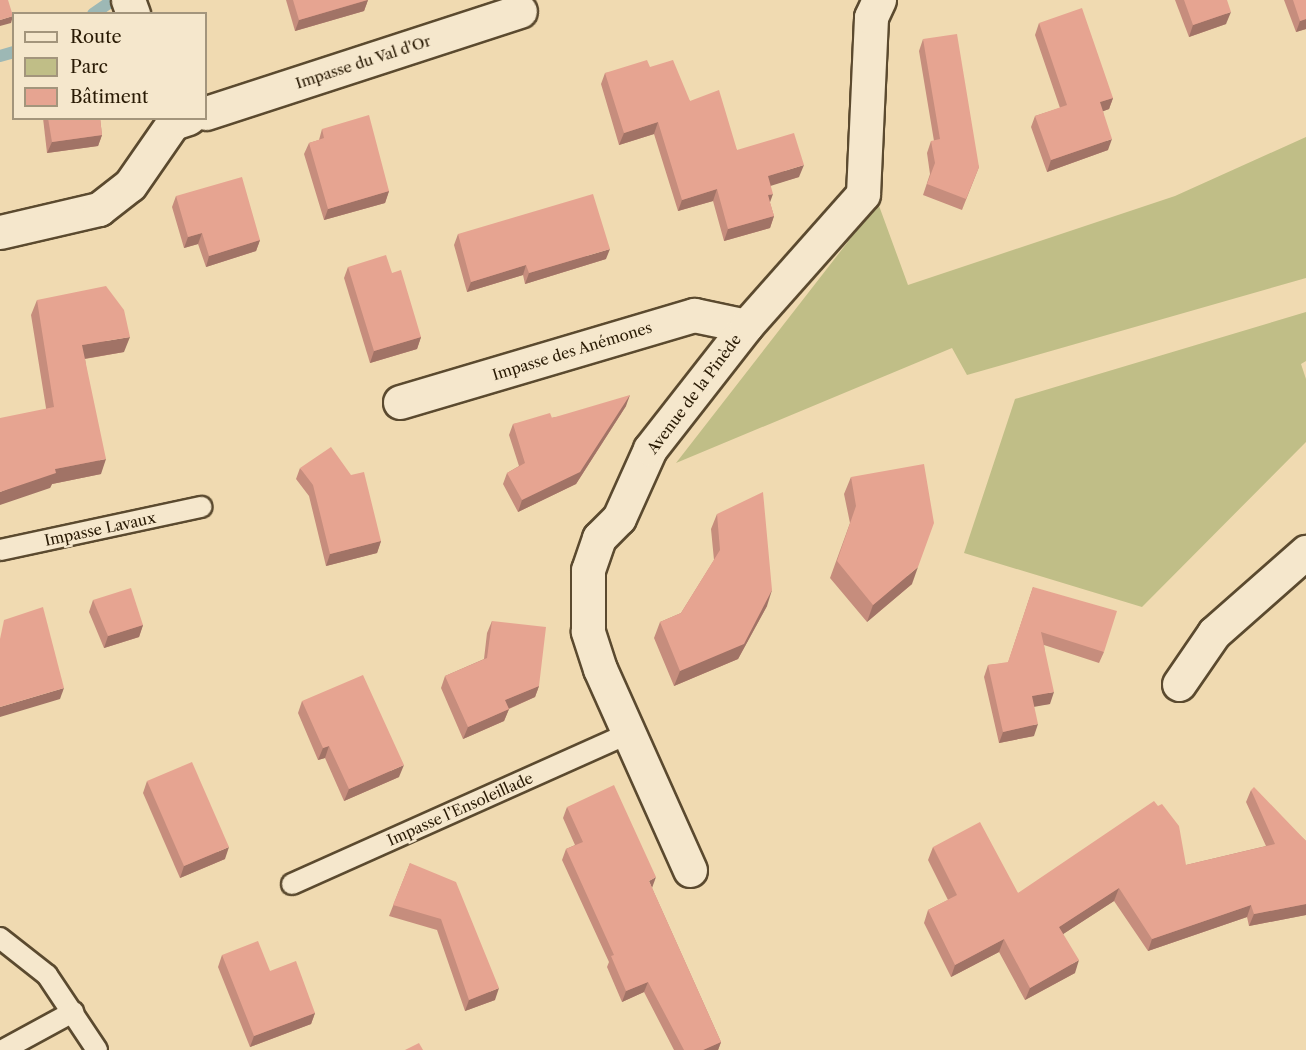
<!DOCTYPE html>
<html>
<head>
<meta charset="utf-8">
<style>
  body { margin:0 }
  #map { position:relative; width:1306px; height:1050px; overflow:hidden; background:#f0dab1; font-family:"Libre Caslon Text",serif }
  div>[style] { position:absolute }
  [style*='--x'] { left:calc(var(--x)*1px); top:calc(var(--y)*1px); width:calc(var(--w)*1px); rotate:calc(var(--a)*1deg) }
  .green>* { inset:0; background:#c0be87 }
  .stream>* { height:12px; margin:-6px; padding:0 6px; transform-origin:6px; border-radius:6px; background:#9db8b5 }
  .roads { filter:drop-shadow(2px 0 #5b4a2f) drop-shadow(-2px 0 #5b4a2f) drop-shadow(0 2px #5b4a2f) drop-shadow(0 -2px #5b4a2f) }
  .lane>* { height:20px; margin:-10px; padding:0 10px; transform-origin:10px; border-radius:10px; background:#f5e7cc }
  .street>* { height:33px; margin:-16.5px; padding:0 16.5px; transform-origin:16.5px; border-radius:16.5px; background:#f5e7cc }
  .wall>* { inset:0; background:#c68d7d }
  .shaded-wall>* { inset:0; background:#a17366 }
  .building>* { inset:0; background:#e6a491 }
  span { translate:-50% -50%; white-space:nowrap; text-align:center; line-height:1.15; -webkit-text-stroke:4.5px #f5e7cc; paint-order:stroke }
  .street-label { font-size:15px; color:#291a04 }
  .legend { position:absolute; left:12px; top:12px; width:195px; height:108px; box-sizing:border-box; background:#f5e7cc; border:2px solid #a3957c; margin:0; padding:8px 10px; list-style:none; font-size:18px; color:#291a04 }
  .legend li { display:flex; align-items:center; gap:12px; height:30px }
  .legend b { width:30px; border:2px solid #a3957c }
</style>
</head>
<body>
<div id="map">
  <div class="green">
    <div style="clip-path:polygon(1306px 137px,1306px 278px,967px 375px,952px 348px,676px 463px,878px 203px,908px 285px,1175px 196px)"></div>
    <div style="clip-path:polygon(1306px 312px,1306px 361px,1301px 364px,1306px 379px,1306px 442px,1142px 607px,964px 553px,1015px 399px)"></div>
  </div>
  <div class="stream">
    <div style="--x:93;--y:14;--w:24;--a:-35"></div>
    <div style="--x:0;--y:56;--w:15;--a:-16"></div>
  </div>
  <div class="roads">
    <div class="lane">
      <div style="--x:0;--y:550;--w:206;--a:-12.1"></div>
      <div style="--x:292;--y:884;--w:368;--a:-24.1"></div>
      <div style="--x:0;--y:938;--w:60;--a:38.2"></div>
      <div style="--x:47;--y:975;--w:90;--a:56.3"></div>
      <div style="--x:3;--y:1050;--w:80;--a:-28.5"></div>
    </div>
    <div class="street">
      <div style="--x:128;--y:0;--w:15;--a:70"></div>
      <div style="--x:206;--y:113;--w:330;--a:-18"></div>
      <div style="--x:0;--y:232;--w:102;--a:-13.1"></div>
      <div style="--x:99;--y:209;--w:39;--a:-38"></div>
      <div style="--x:130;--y:185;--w:75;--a:-55.3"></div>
      <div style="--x:173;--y:123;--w:16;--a:-18"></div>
      <div style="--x:400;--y:402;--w:307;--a:-16.5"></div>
      <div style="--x:694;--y:315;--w:53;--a:11.9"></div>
      <div style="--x:1179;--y:684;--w:62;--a:-55.5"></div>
      <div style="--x:1214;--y:633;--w:123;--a:-41.4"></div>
      <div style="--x:690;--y:870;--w:220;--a:-114.1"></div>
      <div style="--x:600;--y:669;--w:40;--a:-108"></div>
      <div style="--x:588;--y:631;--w:61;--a:-90"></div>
      <div style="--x:588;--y:570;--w:34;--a:-71"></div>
      <div style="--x:599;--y:538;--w:28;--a:-45"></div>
      <div style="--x:619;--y:518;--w:76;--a:-65.8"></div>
      <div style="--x:650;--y:449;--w:156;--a:-52"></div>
      <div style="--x:746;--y:326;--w:176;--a:-48.4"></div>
      <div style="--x:863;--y:194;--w:177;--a:-87.4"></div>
      <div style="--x:871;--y:17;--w:19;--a:-65"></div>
    </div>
  </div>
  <div class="wall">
    <div style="clip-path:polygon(286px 0,368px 0,364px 11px,295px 31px)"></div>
    <div style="clip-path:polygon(1175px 0,1227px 0,1226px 24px,1189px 37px)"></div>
    <div style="clip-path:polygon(1284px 0,1306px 0,1306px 29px,1296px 32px)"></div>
    <div style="clip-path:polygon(1039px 23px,1113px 98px,1109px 109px,1103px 111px,1108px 150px,1047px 172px,1031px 127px,1035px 116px,1060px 108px,1035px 35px)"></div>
    <div style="clip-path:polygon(923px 39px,979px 167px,962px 210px,923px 195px,930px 174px,927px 153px,931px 141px,934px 141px,919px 51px)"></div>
    <div style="clip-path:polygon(650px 67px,690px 101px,737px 150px,799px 177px,771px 185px,770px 203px,774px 216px,770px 228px,724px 241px,713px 201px,678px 211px,654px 134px,619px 145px,601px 84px,605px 73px)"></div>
    <div style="clip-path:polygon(43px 118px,100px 118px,102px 135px,98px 146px,47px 153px)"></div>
    <div style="clip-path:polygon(322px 129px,389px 191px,385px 203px,324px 220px,304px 154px,309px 143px,319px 140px)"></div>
    <div style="clip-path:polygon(176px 196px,260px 240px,256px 251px,206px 267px,198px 244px,184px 248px,172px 207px)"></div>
    <div style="clip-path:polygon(458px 234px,606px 259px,525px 284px,523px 275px,467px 292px,454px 245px)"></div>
    <div style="clip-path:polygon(348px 267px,421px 337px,417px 349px,370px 363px,344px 278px)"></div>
    <div style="clip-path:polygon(37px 300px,124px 352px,85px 359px,101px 474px,52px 484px,50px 488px,46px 408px,31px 315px)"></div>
    <div style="clip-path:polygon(626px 406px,576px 484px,518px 512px,503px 484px,507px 473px,519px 466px,509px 435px,513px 424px)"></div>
    <div style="clip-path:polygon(300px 468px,381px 541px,377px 553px,326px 566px,309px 496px,296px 479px)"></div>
    <div style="clip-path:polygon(851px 477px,912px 584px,867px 622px,830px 578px,850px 523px,844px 494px)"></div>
    <div style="clip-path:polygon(717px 514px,767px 606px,738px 659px,674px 686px,654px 638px,660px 622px,681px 613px,714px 560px,711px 529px)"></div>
    <div style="clip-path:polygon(1033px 587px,1104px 652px,1099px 663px,1044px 645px,1050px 704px,1034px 706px,1034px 736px,999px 743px,984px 677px,988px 665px,1008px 663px)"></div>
    <div style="clip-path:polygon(93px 600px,143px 625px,139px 637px,104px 648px,89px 612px)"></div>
    <div style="clip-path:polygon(492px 621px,539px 686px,535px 697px,509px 709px,504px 721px,463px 739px,441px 688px,445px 676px,484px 659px,487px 633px)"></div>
    <div style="clip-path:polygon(302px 701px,399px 777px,344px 801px,325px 758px,318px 760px,298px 713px)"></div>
    <div style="clip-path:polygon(147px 781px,225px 859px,180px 878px,143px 793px)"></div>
    <div style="clip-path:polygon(1251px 790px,1306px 841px,1306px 915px,1249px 926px,1247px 917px,1148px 951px,1114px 901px,1063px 934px,1075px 973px,1025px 1000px,999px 952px,951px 977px,924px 923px,928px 910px,948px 900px,928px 860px,933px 847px,1018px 893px,1186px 865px,1266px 846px,1246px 802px)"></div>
    <div style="clip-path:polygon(567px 807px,652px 888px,721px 1042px,718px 1050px,674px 1050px,644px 992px,622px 1002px,607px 967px,609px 962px,562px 860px,566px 849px,575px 845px,563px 818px)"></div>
    <div style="clip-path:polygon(410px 863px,495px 1000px,465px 1011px,437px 930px,389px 916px)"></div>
    <div style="clip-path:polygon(222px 955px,270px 971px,315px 1013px,311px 1024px,250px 1047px,218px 967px)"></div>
  </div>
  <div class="shaded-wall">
    <div style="clip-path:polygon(368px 0,364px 11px,295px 31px,299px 20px)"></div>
    <div style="clip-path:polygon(1231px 12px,1226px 24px,1189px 37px,1193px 25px)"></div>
    <div style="clip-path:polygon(13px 16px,11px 23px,0 26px,0 20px)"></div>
    <div style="clip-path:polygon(1306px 19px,1306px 29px,1296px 32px,1300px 21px)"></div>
    <div style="clip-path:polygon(1113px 98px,1109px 109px,1096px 114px,1100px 102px)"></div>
    <div style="clip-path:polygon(658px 122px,654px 134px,619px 145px,624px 133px)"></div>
    <div style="clip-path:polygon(102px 135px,98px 146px,47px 153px,52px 142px)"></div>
    <div style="clip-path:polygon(1112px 139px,1108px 150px,1047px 172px,1051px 160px)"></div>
    <div style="clip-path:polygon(804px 165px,799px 177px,764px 188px,768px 176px)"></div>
    <div style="clip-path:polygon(717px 189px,713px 201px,678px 211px,682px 200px)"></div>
    <div style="clip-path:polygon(389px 191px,385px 203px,324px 220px,328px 209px)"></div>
    <div style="clip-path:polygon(773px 194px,769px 205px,768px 195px)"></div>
    <div style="clip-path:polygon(774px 216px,770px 228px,724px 241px,728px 229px)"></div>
    <div style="clip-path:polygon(202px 233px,198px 244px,184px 248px,188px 237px)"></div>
    <div style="clip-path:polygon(260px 240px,256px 251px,206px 267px,209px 256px)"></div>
    <div style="clip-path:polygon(610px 249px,606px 259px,525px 284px,529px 273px)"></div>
    <div style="clip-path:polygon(526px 265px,523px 275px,467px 292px,471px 282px)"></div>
    <div style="clip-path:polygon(130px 337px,124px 352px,77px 360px,82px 345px)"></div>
    <div style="clip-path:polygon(421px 337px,417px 349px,370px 363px,374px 351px)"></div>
    <div style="clip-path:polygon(630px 395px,626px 406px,576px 484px,518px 512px,522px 500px)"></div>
    <div style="clip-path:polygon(106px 459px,101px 474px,52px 484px,50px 488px,0 505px,0 492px,55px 469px)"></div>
    <div style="clip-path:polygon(381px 541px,377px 553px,326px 566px,330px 554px)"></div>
    <div style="clip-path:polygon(918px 567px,912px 584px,867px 622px,873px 605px)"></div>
    <div style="clip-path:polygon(772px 590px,767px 606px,738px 659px,674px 686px,680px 671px)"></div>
    <div style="clip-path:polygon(143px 625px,139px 637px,104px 648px,108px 636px)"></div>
    <div style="clip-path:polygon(539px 686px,535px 697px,501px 712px,505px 700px)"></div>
    <div style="clip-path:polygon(64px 688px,60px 699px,0 717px,0 707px)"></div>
    <div style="clip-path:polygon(1054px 692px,1050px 704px,1028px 708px,1032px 696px)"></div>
    <div style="clip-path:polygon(509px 709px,504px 721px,463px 739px,468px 727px)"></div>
    <div style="clip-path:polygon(1038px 724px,1034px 736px,999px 743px,1003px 732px)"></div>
    <div style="clip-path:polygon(329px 746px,325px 758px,318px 760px,323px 748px)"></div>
    <div style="clip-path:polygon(404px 765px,399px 777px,344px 801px,349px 789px)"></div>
    <div style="clip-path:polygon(229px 847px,225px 859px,180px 878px,184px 866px)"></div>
    <div style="clip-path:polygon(656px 877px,652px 888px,649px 881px)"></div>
    <div style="clip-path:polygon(1119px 888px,1114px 901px,1054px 940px,1059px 927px)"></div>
    <div style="clip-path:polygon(1306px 904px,1306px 915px,1249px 926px,1254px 914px)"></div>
    <div style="clip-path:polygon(1251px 905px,1247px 917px,1148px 951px,1152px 939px)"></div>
    <div style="clip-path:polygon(1004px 939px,999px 952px,951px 977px,955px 965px)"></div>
    <div style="clip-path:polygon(1079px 960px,1075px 973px,1025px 1000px,1030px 988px)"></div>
    <div style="clip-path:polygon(648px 982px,644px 992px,622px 1002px,626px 991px)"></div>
    <div style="clip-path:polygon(499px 988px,495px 1000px,465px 1011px,469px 1000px)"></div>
    <div style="clip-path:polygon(315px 1013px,311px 1024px,250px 1047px,254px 1036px)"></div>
    <div style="clip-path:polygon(721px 1042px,718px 1050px,703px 1050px)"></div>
  </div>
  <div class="building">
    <div style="clip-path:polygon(0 0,8px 0,13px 16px,0 20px)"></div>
    <div style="clip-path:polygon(293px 0,367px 0,299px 20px)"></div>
    <div style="clip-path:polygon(1184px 0,1227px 0,1231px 12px,1193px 25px)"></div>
    <div style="clip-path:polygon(1293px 0,1306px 0,1306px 19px,1300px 21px)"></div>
    <div style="clip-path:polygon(1082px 8px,1113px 98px,1100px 102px,1112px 139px,1051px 160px,1035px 116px,1067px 105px,1039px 23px)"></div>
    <div style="clip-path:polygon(957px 34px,979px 167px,966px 199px,927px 184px,935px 163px,931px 141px,940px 139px,923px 39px)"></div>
    <div style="clip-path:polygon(647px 60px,650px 67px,673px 60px,690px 101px,719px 90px,737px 150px,794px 133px,804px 165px,768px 176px,773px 194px,768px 195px,774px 216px,728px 229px,717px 189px,682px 200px,658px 122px,624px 133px,605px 73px)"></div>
    <div style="clip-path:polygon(369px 115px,389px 191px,328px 209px,309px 143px,324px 138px,322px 129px)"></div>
    <div style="clip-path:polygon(48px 118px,100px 118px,102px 135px,52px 142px)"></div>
    <div style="clip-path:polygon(242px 177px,260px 240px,209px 256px,202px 233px,188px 237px,176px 196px)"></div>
    <div style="clip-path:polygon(593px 194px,610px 249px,529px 273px,526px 265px,471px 282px,458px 234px)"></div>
    <div style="clip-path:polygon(386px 255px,392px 273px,401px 270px,421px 337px,374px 351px,348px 267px)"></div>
    <div style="clip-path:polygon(106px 286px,124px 310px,130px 337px,82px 345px,106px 459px,55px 469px,56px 473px,0 492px,0 418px,54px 407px,37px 300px)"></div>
    <div style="clip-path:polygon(630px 395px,580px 472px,522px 500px,507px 473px,525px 463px,513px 424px,550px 413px,552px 418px)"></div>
    <div style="clip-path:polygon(331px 447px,351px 475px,364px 472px,381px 541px,330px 554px,313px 485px,300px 468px)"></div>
    <div style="clip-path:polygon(924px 464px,934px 523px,918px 567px,873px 605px,837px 561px,856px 506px,851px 477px)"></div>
    <div style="clip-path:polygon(763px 492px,772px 590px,744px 644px,680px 671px,660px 622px,681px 613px,720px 550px,717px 514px)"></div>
    <div style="clip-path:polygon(1033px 587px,1117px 611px,1104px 652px,1041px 632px,1054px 692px,1032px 696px,1038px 724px,1003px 732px,988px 665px,1008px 662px)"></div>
    <div style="clip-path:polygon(131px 588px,143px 625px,108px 636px,93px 600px)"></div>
    <div style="clip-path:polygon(43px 607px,64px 688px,0 707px,0 639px,4px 620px)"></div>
    <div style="clip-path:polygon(492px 621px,546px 627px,539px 686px,505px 700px,509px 709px,468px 727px,445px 676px,487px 658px)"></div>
    <div style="clip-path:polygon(363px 675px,404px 765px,349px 789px,329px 746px,323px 748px,302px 701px)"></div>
    <div style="clip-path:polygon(192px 762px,229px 847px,184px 866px,147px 781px)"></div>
    <div style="clip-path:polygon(614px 785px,656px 877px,649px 881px,721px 1042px,703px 1050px,684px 1050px,648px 982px,626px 991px,611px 956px,614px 955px,566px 849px,583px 842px,567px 807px)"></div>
    <div style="clip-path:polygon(1254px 787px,1306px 841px,1306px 904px,1254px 914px,1251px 905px,1152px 939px,1119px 888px,1059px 927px,1079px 960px,1030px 988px,1004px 939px,955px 965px,928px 910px,957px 895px,933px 847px,980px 822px,1018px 893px,1154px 801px,1158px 806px,1162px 804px,1179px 826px,1186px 865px,1275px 844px,1251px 790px)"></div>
    <div style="clip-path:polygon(410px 863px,456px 882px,499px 988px,469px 1000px,441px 919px,393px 905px)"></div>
    <div style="clip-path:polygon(258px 941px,270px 971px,296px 961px,315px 1013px,254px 1036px,222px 955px)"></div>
    <div style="clip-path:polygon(419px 1043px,423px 1050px,405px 1050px)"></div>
  </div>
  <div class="street-label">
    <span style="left:363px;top:62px;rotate:-18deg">Impasse du Val d'Or</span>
    <span style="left:572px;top:351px;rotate:-17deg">Impasse des Anémones</span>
    <span style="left:694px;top:394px;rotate:-53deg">Avenue de la Pinède</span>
    <span style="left:100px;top:529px;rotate:-12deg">Impasse Lavaux</span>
    <span style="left:460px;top:809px;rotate:-24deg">Impasse l’Ensoleillade</span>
  </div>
  <ul class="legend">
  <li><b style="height:8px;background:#f5e7cc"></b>Route</li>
  <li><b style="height:16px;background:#c0be87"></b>Parc</li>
  <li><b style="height:16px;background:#e6a491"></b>Bâtiment</li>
  </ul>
</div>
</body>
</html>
